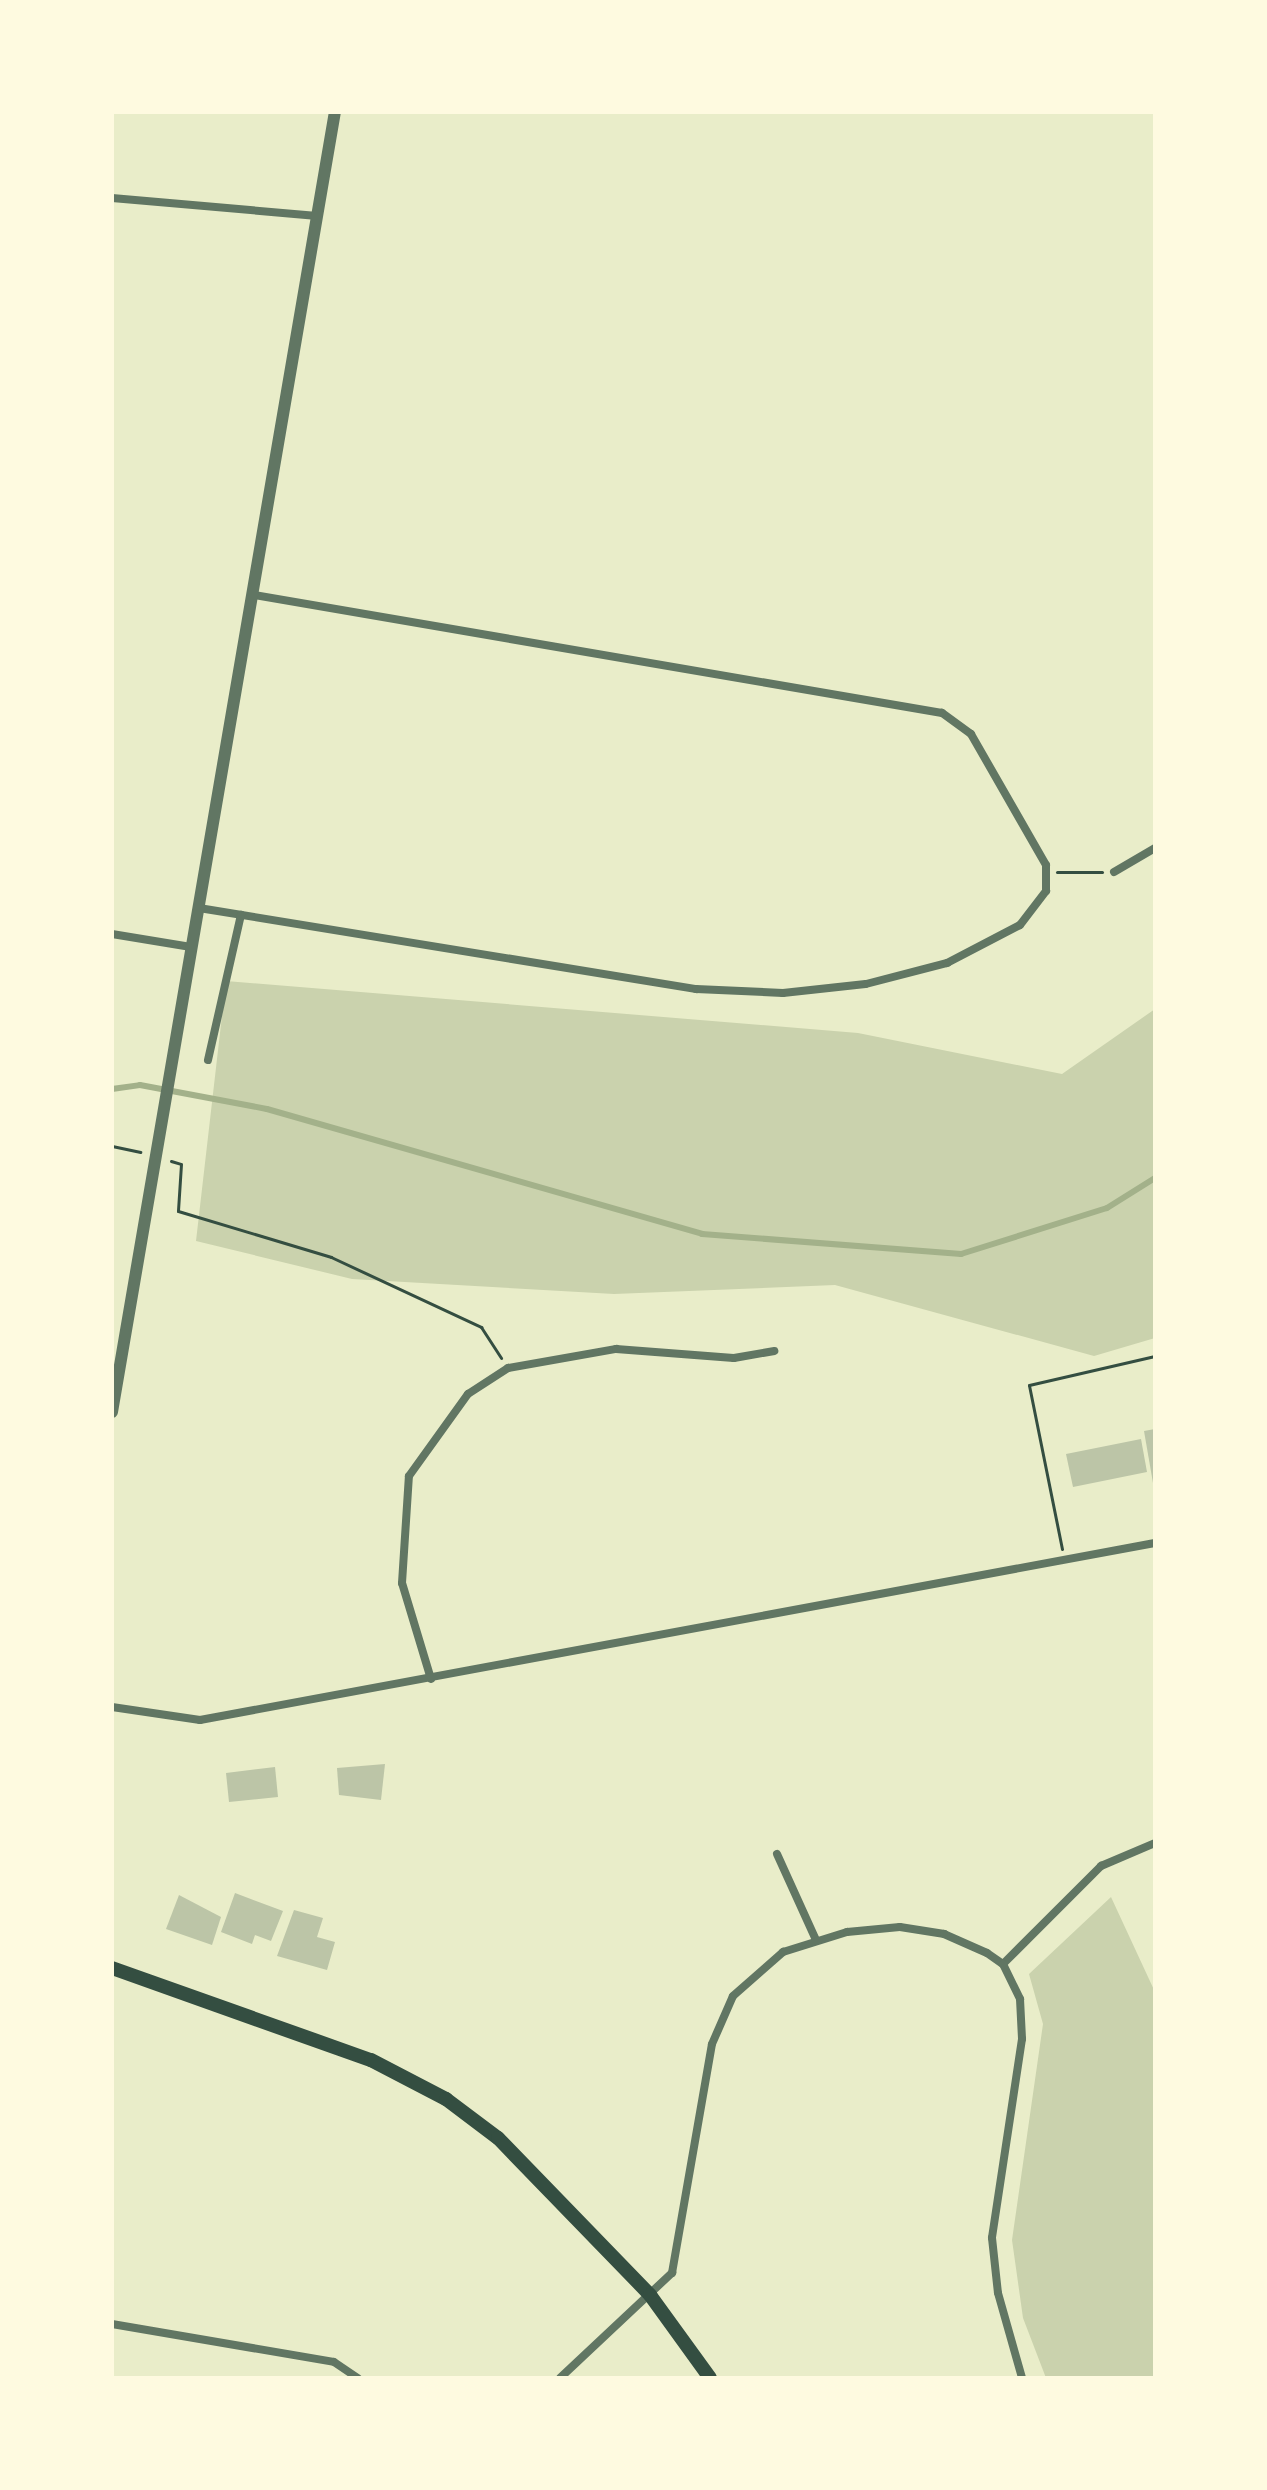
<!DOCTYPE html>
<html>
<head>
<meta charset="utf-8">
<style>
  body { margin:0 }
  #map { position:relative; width:1267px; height:2490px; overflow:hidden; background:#e9edc9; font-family:"DM Sans",sans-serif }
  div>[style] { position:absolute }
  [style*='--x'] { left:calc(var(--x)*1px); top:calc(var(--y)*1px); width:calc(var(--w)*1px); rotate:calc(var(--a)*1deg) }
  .green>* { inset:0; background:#cad2ad }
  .stream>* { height:6px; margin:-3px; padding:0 3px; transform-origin:3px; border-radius:3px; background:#a3b18a }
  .building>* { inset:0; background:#bcc5a7 }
  .path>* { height:3px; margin:-1.5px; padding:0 1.5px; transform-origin:1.5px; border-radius:1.5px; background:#344e41 }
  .minor>* { height:8px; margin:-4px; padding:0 4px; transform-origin:4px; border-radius:4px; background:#617663 }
  .tertiary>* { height:12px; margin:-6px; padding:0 6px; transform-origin:6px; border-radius:6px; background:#617663 }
  .secondary>* { height:14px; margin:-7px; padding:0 7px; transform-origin:7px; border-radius:7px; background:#344e41 }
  span { translate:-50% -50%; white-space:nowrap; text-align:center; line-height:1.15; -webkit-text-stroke:6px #fefae0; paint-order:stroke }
  .frame { position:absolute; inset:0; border:114px solid #fefae0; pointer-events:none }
</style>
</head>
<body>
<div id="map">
  <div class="green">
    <div style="clip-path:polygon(226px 981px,858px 1033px,1062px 1074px,1155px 1009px,1155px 1338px,1094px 1356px,835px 1285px,614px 1294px,352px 1279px,196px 1241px)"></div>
    <div style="clip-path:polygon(1111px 1897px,1155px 1992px,1155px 2378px,1046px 2378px,1023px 2318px,1012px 2240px,1043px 2024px,1029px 1974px)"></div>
  </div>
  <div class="stream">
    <div style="--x:112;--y:1089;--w:28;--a:-8"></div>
    <div style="--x:140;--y:1085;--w:129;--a:10.7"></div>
    <div style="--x:267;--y:1109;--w:453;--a:16"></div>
    <div style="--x:702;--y:1234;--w:260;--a:4.4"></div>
    <div style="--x:961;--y:1254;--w:153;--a:-17.5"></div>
    <div style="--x:1107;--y:1208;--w:57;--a:-32"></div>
  </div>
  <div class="building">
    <div style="clip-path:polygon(1155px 1429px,1155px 1483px,1153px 1483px,1144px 1431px)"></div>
    <div style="clip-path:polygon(1141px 1439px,1147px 1472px,1073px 1487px,1066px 1454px)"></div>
    <div style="clip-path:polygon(385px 1764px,381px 1800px,339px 1795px,337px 1768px)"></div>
    <div style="clip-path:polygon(275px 1767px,278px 1797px,229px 1802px,226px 1773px)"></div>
    <div style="clip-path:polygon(235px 1893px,283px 1911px,271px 1941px,255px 1935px,252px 1944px,221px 1932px)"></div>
    <div style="clip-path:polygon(179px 1895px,221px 1917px,212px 1945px,166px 1929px)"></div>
    <div style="clip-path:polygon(294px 1910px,323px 1918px,317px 1937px,335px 1942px,327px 1970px,277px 1956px)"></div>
  </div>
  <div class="path">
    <div style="--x:1057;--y:872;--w:45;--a:0"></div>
    <div style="--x:112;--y:1146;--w:29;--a:12"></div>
    <div style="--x:171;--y:1161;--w:10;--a:17"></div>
    <div style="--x:181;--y:1164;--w:47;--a:93.7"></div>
    <div style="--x:178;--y:1211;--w:160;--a:16.7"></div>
    <div style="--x:331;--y:1257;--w:166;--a:25"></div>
    <div style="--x:481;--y:1327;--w:37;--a:57"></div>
    <div style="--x:1062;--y:1549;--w:167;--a:-101.4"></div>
    <div style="--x:1029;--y:1385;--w:129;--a:-13"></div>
  </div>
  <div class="minor">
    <div style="--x:112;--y:198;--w:206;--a:5"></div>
    <div style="--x:1114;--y:872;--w:48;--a:-30.3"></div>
    <div style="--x:199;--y:908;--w:504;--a:9.26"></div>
    <div style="--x:696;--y:989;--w:87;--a:2.6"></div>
    <div style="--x:783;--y:993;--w:83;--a:-6.2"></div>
    <div style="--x:866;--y:984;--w:84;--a:-14.5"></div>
    <div style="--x:947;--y:963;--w:82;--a:-27.5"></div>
    <div style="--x:1020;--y:925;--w:43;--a:-52.6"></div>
    <div style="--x:1046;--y:891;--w:26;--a:-90"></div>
    <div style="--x:1046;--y:865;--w:151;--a:-119.8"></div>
    <div style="--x:971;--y:734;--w:36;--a:-144"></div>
    <div style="--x:942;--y:713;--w:698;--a:-170.27"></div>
    <div style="--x:112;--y:934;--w:80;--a:9.3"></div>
    <div style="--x:208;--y:1060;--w:149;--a:-77.2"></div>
    <div style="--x:431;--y:1679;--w:100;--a:-106.8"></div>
    <div style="--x:402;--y:1583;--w:107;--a:-86.3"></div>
    <div style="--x:409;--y:1476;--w:101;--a:-54.3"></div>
    <div style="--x:468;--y:1394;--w:48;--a:-33"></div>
    <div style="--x:508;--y:1368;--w:110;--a:-10"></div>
    <div style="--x:616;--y:1349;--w:118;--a:4.4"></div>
    <div style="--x:734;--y:1358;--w:41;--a:-9.9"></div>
    <div style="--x:112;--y:1707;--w:89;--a:8.4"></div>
    <div style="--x:200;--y:1720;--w:971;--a:-10.5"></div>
    <div style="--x:777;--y:1854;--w:94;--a:65.6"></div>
    <div style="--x:1003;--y:1964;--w:139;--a:-45"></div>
    <div style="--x:1101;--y:1866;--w:59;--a:-23.1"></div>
    <div style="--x:112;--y:2324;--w:225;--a:9.7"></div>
    <div style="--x:334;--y:2362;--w:29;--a:34"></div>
    <div style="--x:560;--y:2378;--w:154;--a:-43.2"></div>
    <div style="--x:672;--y:2273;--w:232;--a:-80.1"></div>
    <div style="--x:712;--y:2044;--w:52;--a:-66.4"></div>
    <div style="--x:733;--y:1996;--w:67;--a:-41.3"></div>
    <div style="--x:783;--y:1952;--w:67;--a:-17.4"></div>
    <div style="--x:847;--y:1932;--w:53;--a:-5.4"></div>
    <div style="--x:900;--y:1927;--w:45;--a:9"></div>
    <div style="--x:944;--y:1934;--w:47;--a:23.8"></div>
    <div style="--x:987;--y:1953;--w:19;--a:35"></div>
    <div style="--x:1003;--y:1964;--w:39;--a:64"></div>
    <div style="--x:1020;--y:1999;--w:40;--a:87.1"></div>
    <div style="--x:1022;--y:2039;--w:201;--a:98.6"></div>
    <div style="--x:992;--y:2238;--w:55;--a:83.8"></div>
    <div style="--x:998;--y:2293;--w:88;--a:74.2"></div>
  </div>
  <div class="tertiary">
    <div style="--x:112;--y:1412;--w:1319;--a:-80.27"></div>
  </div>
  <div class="secondary">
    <div style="--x:112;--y:1968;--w:275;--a:19.6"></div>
    <div style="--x:371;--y:2060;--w:85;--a:27.5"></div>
    <div style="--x:446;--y:2099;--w:65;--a:36.9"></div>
    <div style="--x:498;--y:2138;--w:219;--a:45.9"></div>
    <div style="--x:650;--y:2295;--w:102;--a:54.1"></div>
  </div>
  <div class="frame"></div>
</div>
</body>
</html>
